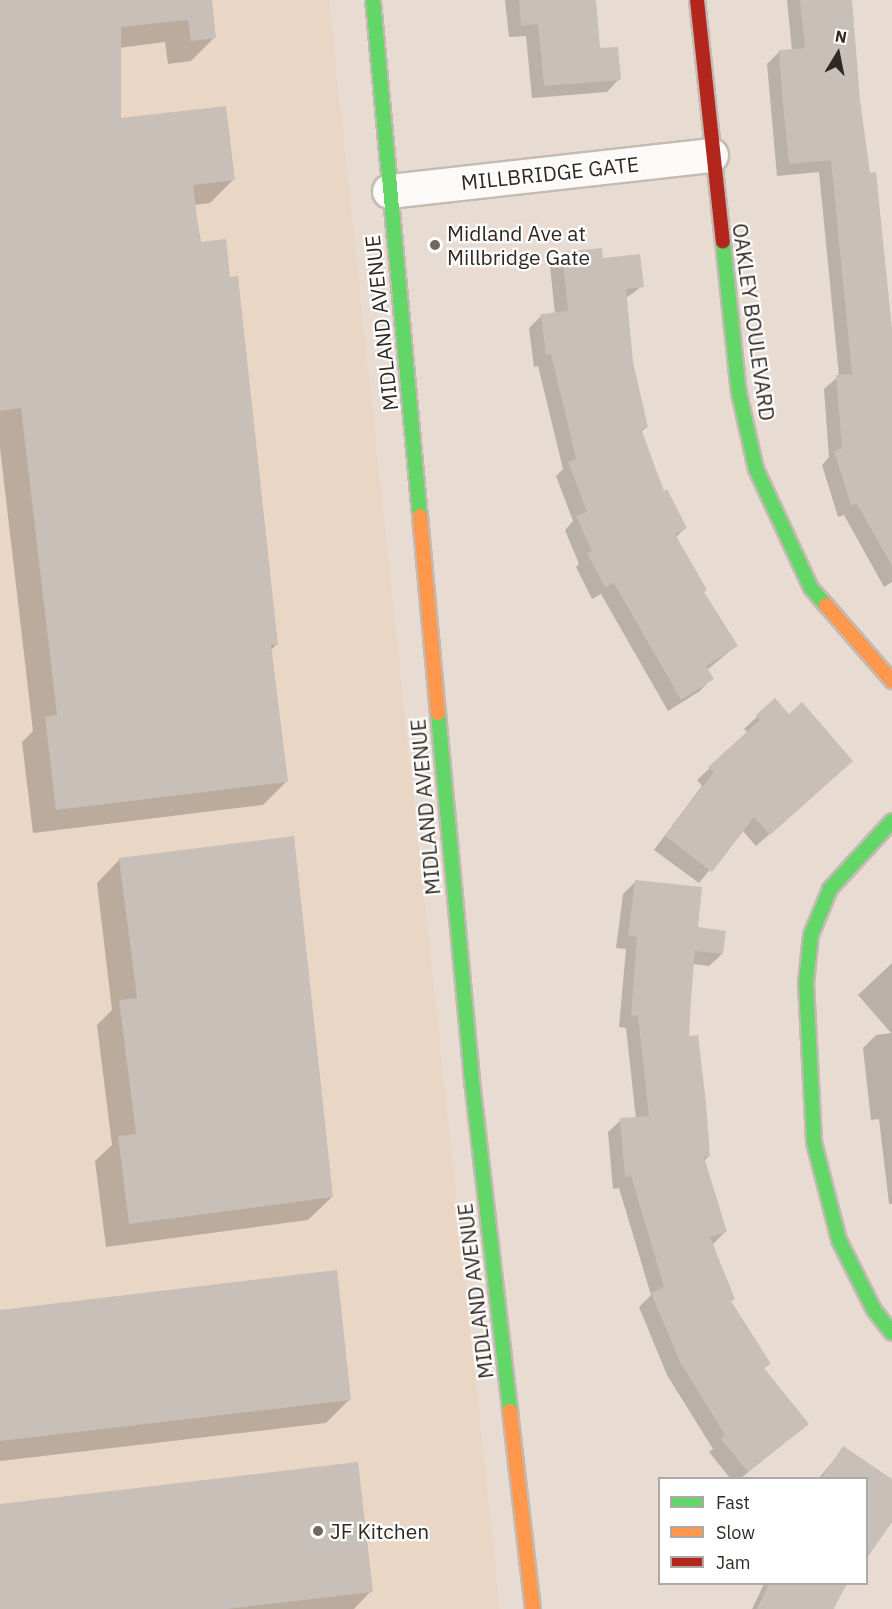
<!DOCTYPE html>
<html>
<head>
<meta charset="utf-8">
<style>
  body { margin:0 }
  #map { position:relative; width:892px; height:1609px; overflow:hidden; background:#e8dcd2; font-family:"IBM Plex Sans",sans-serif }
  div>[style] { position:absolute }
  [style*='--x'] { left:calc(var(--x)*1px); top:calc(var(--y)*1px); width:calc(var(--w)*1px); rotate:calc(var(--a)*1deg) }
  .built>* { inset:0; background:#ead6c5 }
  .shadow>* { inset:0; background:#0003 }
  .building>* { inset:0; background:#c8bfb8 }
  .roads { filter:drop-shadow(2px 0 #c3bab2) drop-shadow(-2px 0 #c3bab2) drop-shadow(0 2px #c3bab2) drop-shadow(0 -2px #c3bab2) }
  .street>* { height:33px; margin:-16.5px; padding:0 16.5px; transform-origin:16.5px; border-radius:16.5px; background:#fcfaf8 }
  .fast>* { height:14px; margin:-7px; padding:0 7px; transform-origin:7px; border-radius:7px; background:#63d668 }
  .slow>* { height:14px; margin:-7px; padding:0 7px; transform-origin:7px; border-radius:7px; background:#ff974d }
  .jam>* { height:14px; margin:-7px; padding:0 7px; transform-origin:7px; border-radius:7px; background:#b3261e }
  .dots>* { width:16px; height:16px; translate:-50% -50%; box-sizing:border-box; border:3px solid #fff; border-radius:50% }
  span { translate:-50% -50%; white-space:nowrap; text-align:center; line-height:1.15; -webkit-text-stroke:4.5px #fff; paint-order:stroke }
  .street-label { font-size:21px; color:#302822 }
  .poi-label { font-size:21px; color:#302822 }
  .left { translate:0 -50%; text-align:left }
  .legend { position:absolute; left:658px; top:1477px; width:210px; height:108px; box-sizing:border-box; background:#fff; border:2px solid #aca9a7; margin:0; padding:8px 10px; list-style:none; font-size:18px; color:#302822 }
  .legend li { display:flex; align-items:center; gap:12px; height:30px }
  .legend b { width:30px; border:2px solid #aca9a7 }
  .north { position:absolute; left:808px; top:24px; width:60px; height:60px; -webkit-text-stroke:4px #fff; paint-order:stroke; rotate:10deg; font-size:16px; font-weight:700; line-height:24px; text-align:center; color:#302822 }
  .north::after { content:''; display:block; margin:auto; width:21px; height:27px; background:#302822; clip-path:polygon(50% 0,100% 100%,50% 72%,0 100%) }
</style>
</head>
<body>
<div id="map">
  <div class="built">
    <div style="clip-path:polygon(0 0,329px 0,500px 1609px,0 1609px)"></div>
  </div>
  <div class="shadow">
    <div style="clip-path:polygon(0 0,211px 0,214px 38px,191px 61px,168px 64px,165px 42px,119px 48px,119px 120px,233px 180px,210px 203px,194px 205px,277px 644px,270px 651px,286px 782px,263px 805px,33px 833px,22px 742px,33px 731px,0 448px)"></div>
    <div style="clip-path:polygon(505px 0,594px 0,599px 50px,619px 79px,607px 92px,532px 98px,526px 36px,509px 37px)"></div>
    <div style="clip-path:polygon(787px 0,851px 0,859px 100px,892px 345px,892px 582px,884px 587px,844px 515px,838px 517px,822px 465px,829px 457px,824px 389px,839px 376px,819px 172px,777px 176px,767px 64px,779px 52px,792px 51px)"></div>
    <div style="clip-path:polygon(562px 253px,602px 260px,642px 286px,625px 299px,631px 362px,647px 427px,641px 432px,663px 493px,685px 528px,675px 538px,702px 593px,736px 646px,707px 670px,712px 678px,700px 691px,668px 711px,601px 594px,592px 599px,576px 567px,579px 564px,565px 530px,573px 521px,556px 476px,563px 469px,538px 366px,534px 367px,529px 328px,542px 315px,555px 314px,550px 266px)"></div>
    <div style="clip-path:polygon(775px 700px,839px 773px,756px 846px,742px 830px,699px 883px,654px 850px,702px 786px,697px 780px,748px 733px,744px 729px)"></div>
    <div style="clip-path:polygon(120px 859px,332px 1197px,308px 1220px,106px 1247px,95px 1161px,112px 1145px,97px 1025px,112px 1010px,97px 883px)"></div>
    <div style="clip-path:polygon(636px 881px,696px 928px,722px 954px,709px 966px,693px 964px,688px 1037px,709px 1156px,704px 1161px,725px 1232px,711px 1246px,734px 1299px,730px 1302px,769px 1364px,763px 1369px,807px 1424px,741px 1478px,730px 1478px,709px 1452px,713px 1449px,667px 1375px,639px 1307px,651px 1295px,619px 1188px,613px 1189px,608px 1132px,621px 1120px,636px 1119px,626px 1028px,619px 1027px,626px 949px,616px 948px,623px 894px)"></div>
    <div style="clip-path:polygon(892px 963px,892px 1204px,889px 1204px,879px 1119px,871px 1120px,863px 1048px,876px 1035px,891px 1033px,858px 995px)"></div>
    <div style="clip-path:polygon(0 1311px,350px 1399px,326px 1423px,0 1461px)"></div>
    <div style="clip-path:polygon(844px 1448px,892px 1481px,892px 1522px,866px 1557px,866px 1478px,819px 1478px)"></div>
    <div style="clip-path:polygon(0 1505px,371px 1591px,354px 1609px,0 1609px)"></div>
    <div style="clip-path:polygon(764px 1584px,847px 1584px,832px 1609px,752px 1609px)"></div>
  </div>
  <div class="building">
    <div style="clip-path:polygon(0 0,212px 0,216px 38px,191px 41px,188px 20px,121px 27px,121px 118px,226px 106px,235px 180px,193px 185px,200px 242px,226px 239px,230px 277px,238px 276px,278px 645px,271px 645px,288px 782px,56px 810px,45px 717px,57px 715px,21px 408px,0 411px)"></div>
    <div style="clip-path:polygon(519px 0,596px 0,600px 48px,618px 47px,621px 80px,544px 86px,538px 24px,521px 26px)"></div>
    <div style="clip-path:polygon(800px 0,852px 0,860px 100px,870px 173px,876px 172px,892px 329px,892px 566px,857px 504px,851px 505px,834px 451px,842px 448px,836px 375px,852px 374px,831px 160px,789px 164px,782px 95px,779px 50px,805px 48px)"></div>
    <div style="clip-path:polygon(602px 248px,603px 258px,640px 254px,644px 287px,626px 289px,633px 362px,648px 427px,641px 429px,664px 491px,667px 489px,687px 528px,675px 534px,707px 590px,704px 592px,738px 646px,706px 666px,714px 679px,681px 700px,614px 583px,605px 587px,587px 553px,592px 551px,576px 516px,587px 512px,568px 462px,576px 459px,551px 354px,546px 355px,541px 314px,568px 311px,562px 252px)"></div>
    <div style="clip-path:polygon(775px 698px,789px 714px,802px 702px,853px 761px,770px 835px,754px 817px,712px 872px,665px 836px,714px 772px,708px 767px,760px 720px,756px 715px)"></div>
    <div style="clip-path:polygon(294px 836px,333px 1197px,129px 1224px,118px 1136px,136px 1134px,119px 1000px,137px 998px,119px 858px)"></div>
    <div style="clip-path:polygon(635px 880px,702px 887px,698px 927px,726px 931px,723px 954px,695px 951px,691px 998px,689px 1036px,698px 1035px,706px 1103px,710px 1156px,704px 1157px,727px 1232px,710px 1237px,735px 1299px,731px 1301px,771px 1364px,764px 1368px,809px 1424px,748px 1472px,721px 1439px,725px 1435px,680px 1362px,651px 1293px,664px 1287px,631px 1176px,625px 1177px,620px 1118px,649px 1116px,638px 1016px,631px 1015px,637px 937px,628px 936px)"></div>
    <div style="clip-path:polygon(337px 1270px,351px 1400px,0 1441px,0 1310px)"></div>
    <div style="clip-path:polygon(843px 1446px,892px 1479px,892px 1522px,867px 1558px,867px 1479px,821px 1479px)"></div>
    <div style="clip-path:polygon(358px 1462px,373px 1592px,227px 1609px,0 1609px,0 1504px)"></div>
    <div style="clip-path:polygon(769px 1584px,846px 1584px,834px 1609px,757px 1609px)"></div>
  </div>
  <div class="roads">
    <div class="street">
      <div style="--x:389;--y:191;--w:324;--a:-6.4"></div>
    </div>
    <div class="fast">
      <div style="--x:373;--y:0;--w:518;--a:84.8"></div>
      <div style="--x:723;--y:242;--w:152;--a:84"></div>
      <div style="--x:739;--y:393;--w:78;--a:77.4"></div>
      <div style="--x:756;--y:469;--w:131;--a:65.2"></div>
      <div style="--x:811;--y:588;--w:23;--a:49"></div>
      <div style="--x:438;--y:713;--w:361;--a:84.7"></div>
      <div style="--x:471;--y:1072;--w:341;--a:83.4"></div>
      <div style="--x:892;--y:821;--w:92;--a:132.4"></div>
      <div style="--x:830;--y:889;--w:50;--a:112.4"></div>
      <div style="--x:811;--y:935;--w:48;--a:95.9"></div>
      <div style="--x:806;--y:983;--w:159;--a:87.1"></div>
      <div style="--x:814;--y:1142;--w:101;--a:75.7"></div>
      <div style="--x:839;--y:1240;--w:78;--a:63.4"></div>
      <div style="--x:874;--y:1310;--w:29;--a:52"></div>
    </div>
    <div class="slow">
      <div style="--x:420;--y:516;--w:198;--a:84.8"></div>
      <div style="--x:826;--y:605;--w:101;--a:49"></div>
      <div style="--x:510;--y:1411;--w:199;--a:83.4"></div>
    </div>
    <div class="jam">
      <div style="--x:697;--y:0;--w:243;--a:83.9"></div>
    </div>
  </div>
  <div class="dots">
    <div style="left:435px;top:245px;background:#706760"></div>
    <div style="left:318px;top:1531px;background:#706760"></div>
  </div>
  <div class="street-label">
    <span style="left:550px;top:173px;rotate:-6deg">MILLBRIDGE GATE</span>
    <span style="left:754px;top:322px;rotate:82deg">OAKLEY BOULEVARD</span>
    <span style="left:381px;top:323px;rotate:-96deg">MIDLAND AVENUE</span>
    <span style="left:425px;top:807px;rotate:-95deg">MIDLAND AVENUE</span>
    <span style="left:475px;top:1291px;rotate:-97deg">MIDLAND AVENUE</span>
  </div>
  <div class="poi-label">
    <span class="left" style="left:447px;top:245px">Midland Ave at<br>Millbridge Gate</span>
    <span class="left" style="left:330px;top:1531px">JF Kitchen</span>
  </div>
  <ul class="legend">
  <li><b style="height:8px;background:#63d668"></b>Fast</li>
  <li><b style="height:8px;background:#ff974d"></b>Slow</li>
  <li><b style="height:8px;background:#b3261e"></b>Jam</li>
  </ul>
  <div class="north">N</div>
</div>
</body>
</html>
